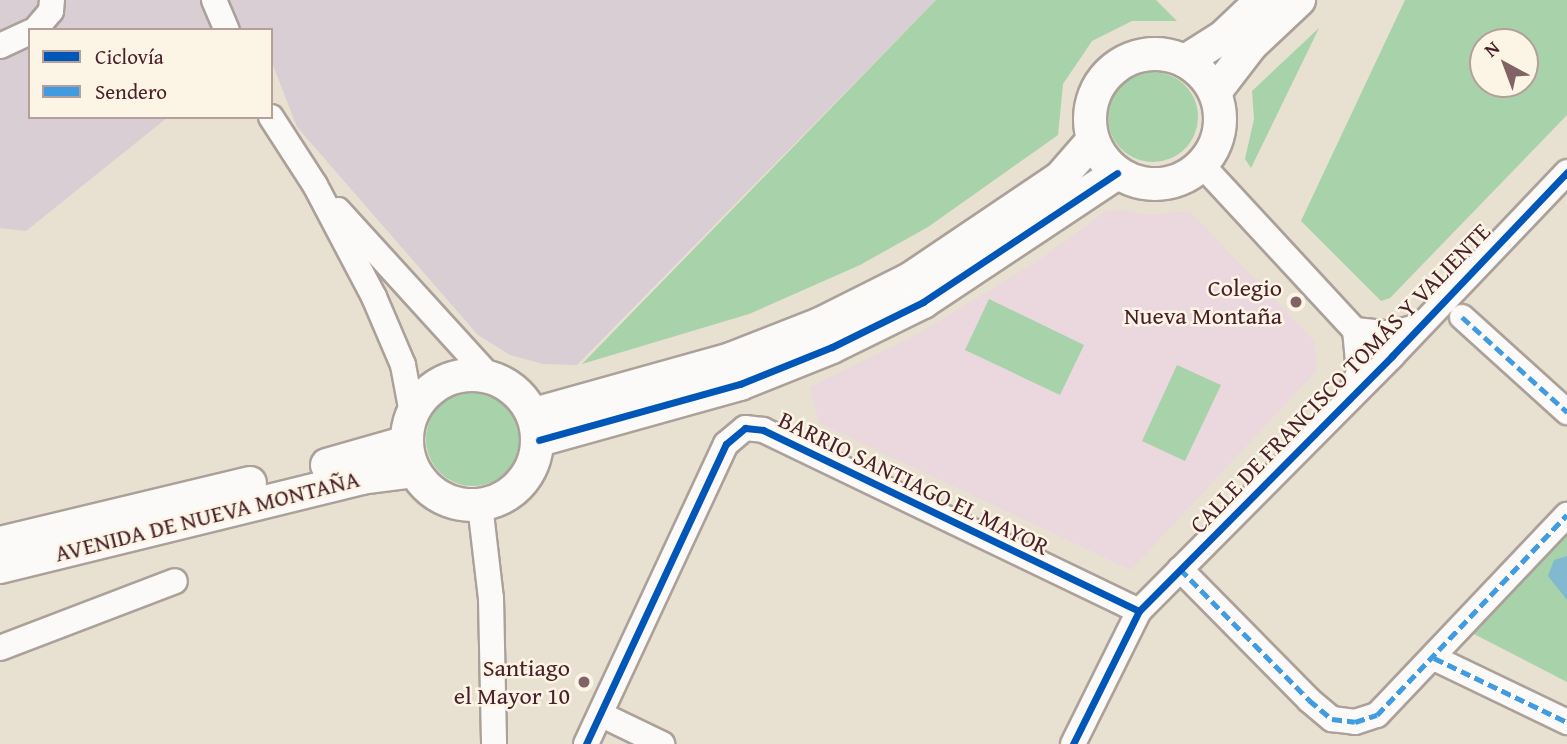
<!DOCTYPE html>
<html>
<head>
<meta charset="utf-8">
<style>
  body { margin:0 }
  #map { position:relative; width:1567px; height:744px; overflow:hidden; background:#e8e0d0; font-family:"Gentium Book Plus",serif }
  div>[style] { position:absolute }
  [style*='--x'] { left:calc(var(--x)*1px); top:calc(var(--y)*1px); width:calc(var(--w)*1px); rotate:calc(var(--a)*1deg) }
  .built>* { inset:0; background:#ead8de }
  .industrial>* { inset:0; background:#d8ced3 }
  .green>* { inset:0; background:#a8d2aa }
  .round { border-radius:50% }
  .water>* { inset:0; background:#82b8d0 }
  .roads { filter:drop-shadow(2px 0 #aba19a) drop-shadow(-2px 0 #aba19a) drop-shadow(0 2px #aba19a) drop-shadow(0 -2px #aba19a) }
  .minor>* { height:24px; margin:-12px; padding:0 12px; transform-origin:12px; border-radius:12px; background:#fcfaf8 }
  .major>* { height:32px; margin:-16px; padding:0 16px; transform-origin:16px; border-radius:16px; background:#fcfaf8 }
  .major>.ring { margin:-16px; padding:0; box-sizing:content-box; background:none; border:32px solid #fcfaf8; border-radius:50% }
  .quiet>* { height:5px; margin-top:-2.5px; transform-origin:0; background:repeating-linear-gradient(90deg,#409be1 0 10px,transparent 0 15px) }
  .cycleway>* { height:7px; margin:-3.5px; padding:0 3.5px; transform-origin:3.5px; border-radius:3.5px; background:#0057b8 }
  .dots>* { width:19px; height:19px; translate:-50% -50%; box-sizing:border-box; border:4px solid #fcf5e5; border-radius:50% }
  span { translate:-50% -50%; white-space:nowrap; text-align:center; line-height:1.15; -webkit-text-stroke:5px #fcf5e5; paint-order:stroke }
  .poi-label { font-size:24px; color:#4a1f2b }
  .right { translate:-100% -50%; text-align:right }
  .street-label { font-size:24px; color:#4a1f2b }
  .legend { position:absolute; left:28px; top:28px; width:245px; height:91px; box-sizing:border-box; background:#fcf5e5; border:2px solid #b59f9b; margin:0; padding:9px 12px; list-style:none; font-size:21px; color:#4a1f2b }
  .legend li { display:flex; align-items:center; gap:14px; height:35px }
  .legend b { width:35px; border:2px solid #b59f9b }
  .north { position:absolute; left:1469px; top:28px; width:70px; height:70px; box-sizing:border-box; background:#fcf5e5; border:2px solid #b59f9b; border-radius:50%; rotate:319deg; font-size:19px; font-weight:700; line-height:28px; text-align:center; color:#4a1f2b }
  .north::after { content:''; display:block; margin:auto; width:24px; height:32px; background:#816365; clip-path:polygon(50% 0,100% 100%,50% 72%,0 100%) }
</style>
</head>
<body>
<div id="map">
  <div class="built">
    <div style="clip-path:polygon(1122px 210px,1150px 215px,1189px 211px,1314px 340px,1317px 370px,1131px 570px,819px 423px,810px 387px,918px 334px,1039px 260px,1106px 211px)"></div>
  </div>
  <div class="industrial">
    <div style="clip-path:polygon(0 0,936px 0,577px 365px,543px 364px,510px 355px,478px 335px,297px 127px,271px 60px,271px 30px,30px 30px,30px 117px,168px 117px,26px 231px,0 228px)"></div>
  </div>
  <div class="green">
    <div style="clip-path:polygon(936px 0,1156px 0,1177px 21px,1132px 21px,1092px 41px,1063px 84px,1058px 135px,928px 227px,860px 265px,749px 314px,582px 364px)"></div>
    <div style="clip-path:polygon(evenodd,1405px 0,1567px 0,1567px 115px,1390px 298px,1381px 301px,1301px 221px,1405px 0,1483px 42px,1525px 42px,1525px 84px,1483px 84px,1483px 42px)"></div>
    <div style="clip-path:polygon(1319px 28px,1251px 168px,1245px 159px,1254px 119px,1252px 91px)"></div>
    <div class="round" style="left:1108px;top:72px;width:90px;height:90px"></div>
    <div style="clip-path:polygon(989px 299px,1084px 345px,1060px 395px,965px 350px)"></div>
    <div style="clip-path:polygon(1177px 365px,1221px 385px,1185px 461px,1142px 441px)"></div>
    <div class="round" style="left:426px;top:392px;width:94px;height:94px"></div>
    <div style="clip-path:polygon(1567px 530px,1567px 682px,1472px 633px)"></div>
  </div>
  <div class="water">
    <div style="clip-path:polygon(1567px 556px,1567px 600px,1548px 576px,1554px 560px)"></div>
  </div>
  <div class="roads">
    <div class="minor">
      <div style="--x:214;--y:0;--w:33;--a:67"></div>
      <div style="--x:35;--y:30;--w:25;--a:-50"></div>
      <div style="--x:51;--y:11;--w:11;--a:-85"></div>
      <div style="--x:0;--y:46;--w:33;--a:-25"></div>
      <div style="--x:271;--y:117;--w:81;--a:57.1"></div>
      <div style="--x:315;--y:185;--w:127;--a:62.2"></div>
      <div style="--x:374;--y:297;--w:74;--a:66.9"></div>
      <div style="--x:403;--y:365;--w:49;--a:79.4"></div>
      <div style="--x:1202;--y:165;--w:225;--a:47.2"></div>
      <div style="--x:1355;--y:330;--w:36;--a:6"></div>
      <div style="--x:1391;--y:334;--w:29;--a:-16"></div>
      <div style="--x:338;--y:210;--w:223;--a:47.7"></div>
      <div style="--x:1462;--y:317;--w:142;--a:42.1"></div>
      <div style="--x:1348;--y:397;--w:27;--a:-66"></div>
      <div style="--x:1359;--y:372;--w:42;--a:-95.4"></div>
      <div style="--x:480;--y:505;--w:94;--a:83.3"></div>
      <div style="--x:491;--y:598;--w:146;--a:88.8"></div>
      <div style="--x:1180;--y:569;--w:184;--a:45.4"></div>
      <div style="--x:1309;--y:700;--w:30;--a:40"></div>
      <div style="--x:1332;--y:719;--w:23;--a:7"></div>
      <div style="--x:1355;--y:722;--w:23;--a:-18"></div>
      <div style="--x:1377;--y:715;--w:276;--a:-46.5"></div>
      <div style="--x:0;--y:648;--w:187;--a:-20.9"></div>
      <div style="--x:1434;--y:658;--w:148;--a:25.7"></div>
      <div style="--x:602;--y:715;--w:67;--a:25.8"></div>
      <div style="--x:586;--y:744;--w:331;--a:-65"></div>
      <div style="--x:726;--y:444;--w:25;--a:-40"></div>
      <div style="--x:745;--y:428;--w:18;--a:6"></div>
      <div style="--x:763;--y:430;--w:417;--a:25.7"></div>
      <div style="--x:1073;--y:744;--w:148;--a:-63.6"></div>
      <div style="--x:1139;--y:611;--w:359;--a:-45.2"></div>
      <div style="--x:1392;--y:356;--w:254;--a:-46.4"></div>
    </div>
    <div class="major">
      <div class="ring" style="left:1090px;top:54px;width:98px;height:98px"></div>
      <div style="--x:1185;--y:61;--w:45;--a:-32.3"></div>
      <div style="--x:1223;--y:37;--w:54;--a:-43.5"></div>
      <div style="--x:1215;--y:92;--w:59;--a:-52.5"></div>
      <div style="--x:1251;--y:45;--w:66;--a:-43.2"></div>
      <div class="ring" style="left:407px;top:375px;width:98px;height:98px"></div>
      <div style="--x:534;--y:414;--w:205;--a:-15.6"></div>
      <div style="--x:731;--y:359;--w:96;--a:-21.5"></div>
      <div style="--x:820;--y:324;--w:101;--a:-26.6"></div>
      <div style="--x:910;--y:279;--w:181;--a:-34"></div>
      <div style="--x:1060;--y:178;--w:50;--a:-49"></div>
      <div style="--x:539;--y:440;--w:209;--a:-15.6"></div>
      <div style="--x:740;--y:384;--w:99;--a:-21.9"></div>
      <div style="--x:832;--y:347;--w:102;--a:-26.3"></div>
      <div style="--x:923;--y:302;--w:233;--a:-33.6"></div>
      <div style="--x:327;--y:465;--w:83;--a:-16"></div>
      <div style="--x:0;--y:543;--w:257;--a:-13.5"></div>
      <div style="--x:0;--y:567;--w:372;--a:-13.8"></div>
      <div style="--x:361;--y:478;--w:53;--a:-7.5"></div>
    </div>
  </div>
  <div class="quiet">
    <div style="--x:1462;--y:317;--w:142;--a:42.1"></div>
    <div style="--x:1180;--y:569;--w:184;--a:45.4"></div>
    <div style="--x:1309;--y:700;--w:30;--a:40"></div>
    <div style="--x:1332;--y:719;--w:23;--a:7"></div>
    <div style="--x:1355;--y:722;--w:23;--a:-18"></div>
    <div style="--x:1377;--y:715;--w:276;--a:-46.5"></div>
    <div style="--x:1434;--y:658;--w:148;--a:25.7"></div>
  </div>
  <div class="cycleway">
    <div style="--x:539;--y:440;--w:209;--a:-15.6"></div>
    <div style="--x:740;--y:384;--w:99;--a:-21.9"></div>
    <div style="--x:832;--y:347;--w:102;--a:-26.3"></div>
    <div style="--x:923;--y:302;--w:233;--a:-33.6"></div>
    <div style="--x:586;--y:744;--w:331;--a:-65"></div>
    <div style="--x:726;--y:444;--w:25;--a:-40"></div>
    <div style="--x:745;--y:428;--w:18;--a:6"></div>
    <div style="--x:763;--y:430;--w:417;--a:25.7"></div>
    <div style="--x:1073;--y:744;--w:148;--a:-63.6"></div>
    <div style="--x:1139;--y:611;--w:359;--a:-45.2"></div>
    <div style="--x:1392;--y:356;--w:254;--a:-46.4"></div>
  </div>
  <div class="dots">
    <div style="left:1296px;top:302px;background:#816365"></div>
    <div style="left:584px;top:682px;background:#816365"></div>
  </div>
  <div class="poi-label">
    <span class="right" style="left:1282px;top:302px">Colegio<br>Nueva Montaña</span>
    <span class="right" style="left:570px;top:682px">Santiago<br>el Mayor 10</span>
  </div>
  <div class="street-label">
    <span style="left:1340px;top:378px;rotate:-46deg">CALLE DE FRANCISCO TOMÁS Y VALIENTE</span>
    <span style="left:914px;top:483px;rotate:26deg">BARRIO SANTIAGO EL MAYOR</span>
    <span style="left:207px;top:516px;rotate:-14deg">AVENIDA DE NUEVA MONTAÑA</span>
  </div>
  <ul class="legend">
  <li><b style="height:9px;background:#0057b8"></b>Ciclovía</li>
  <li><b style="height:9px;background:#409be1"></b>Sendero</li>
  </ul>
  <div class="north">N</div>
</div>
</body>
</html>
